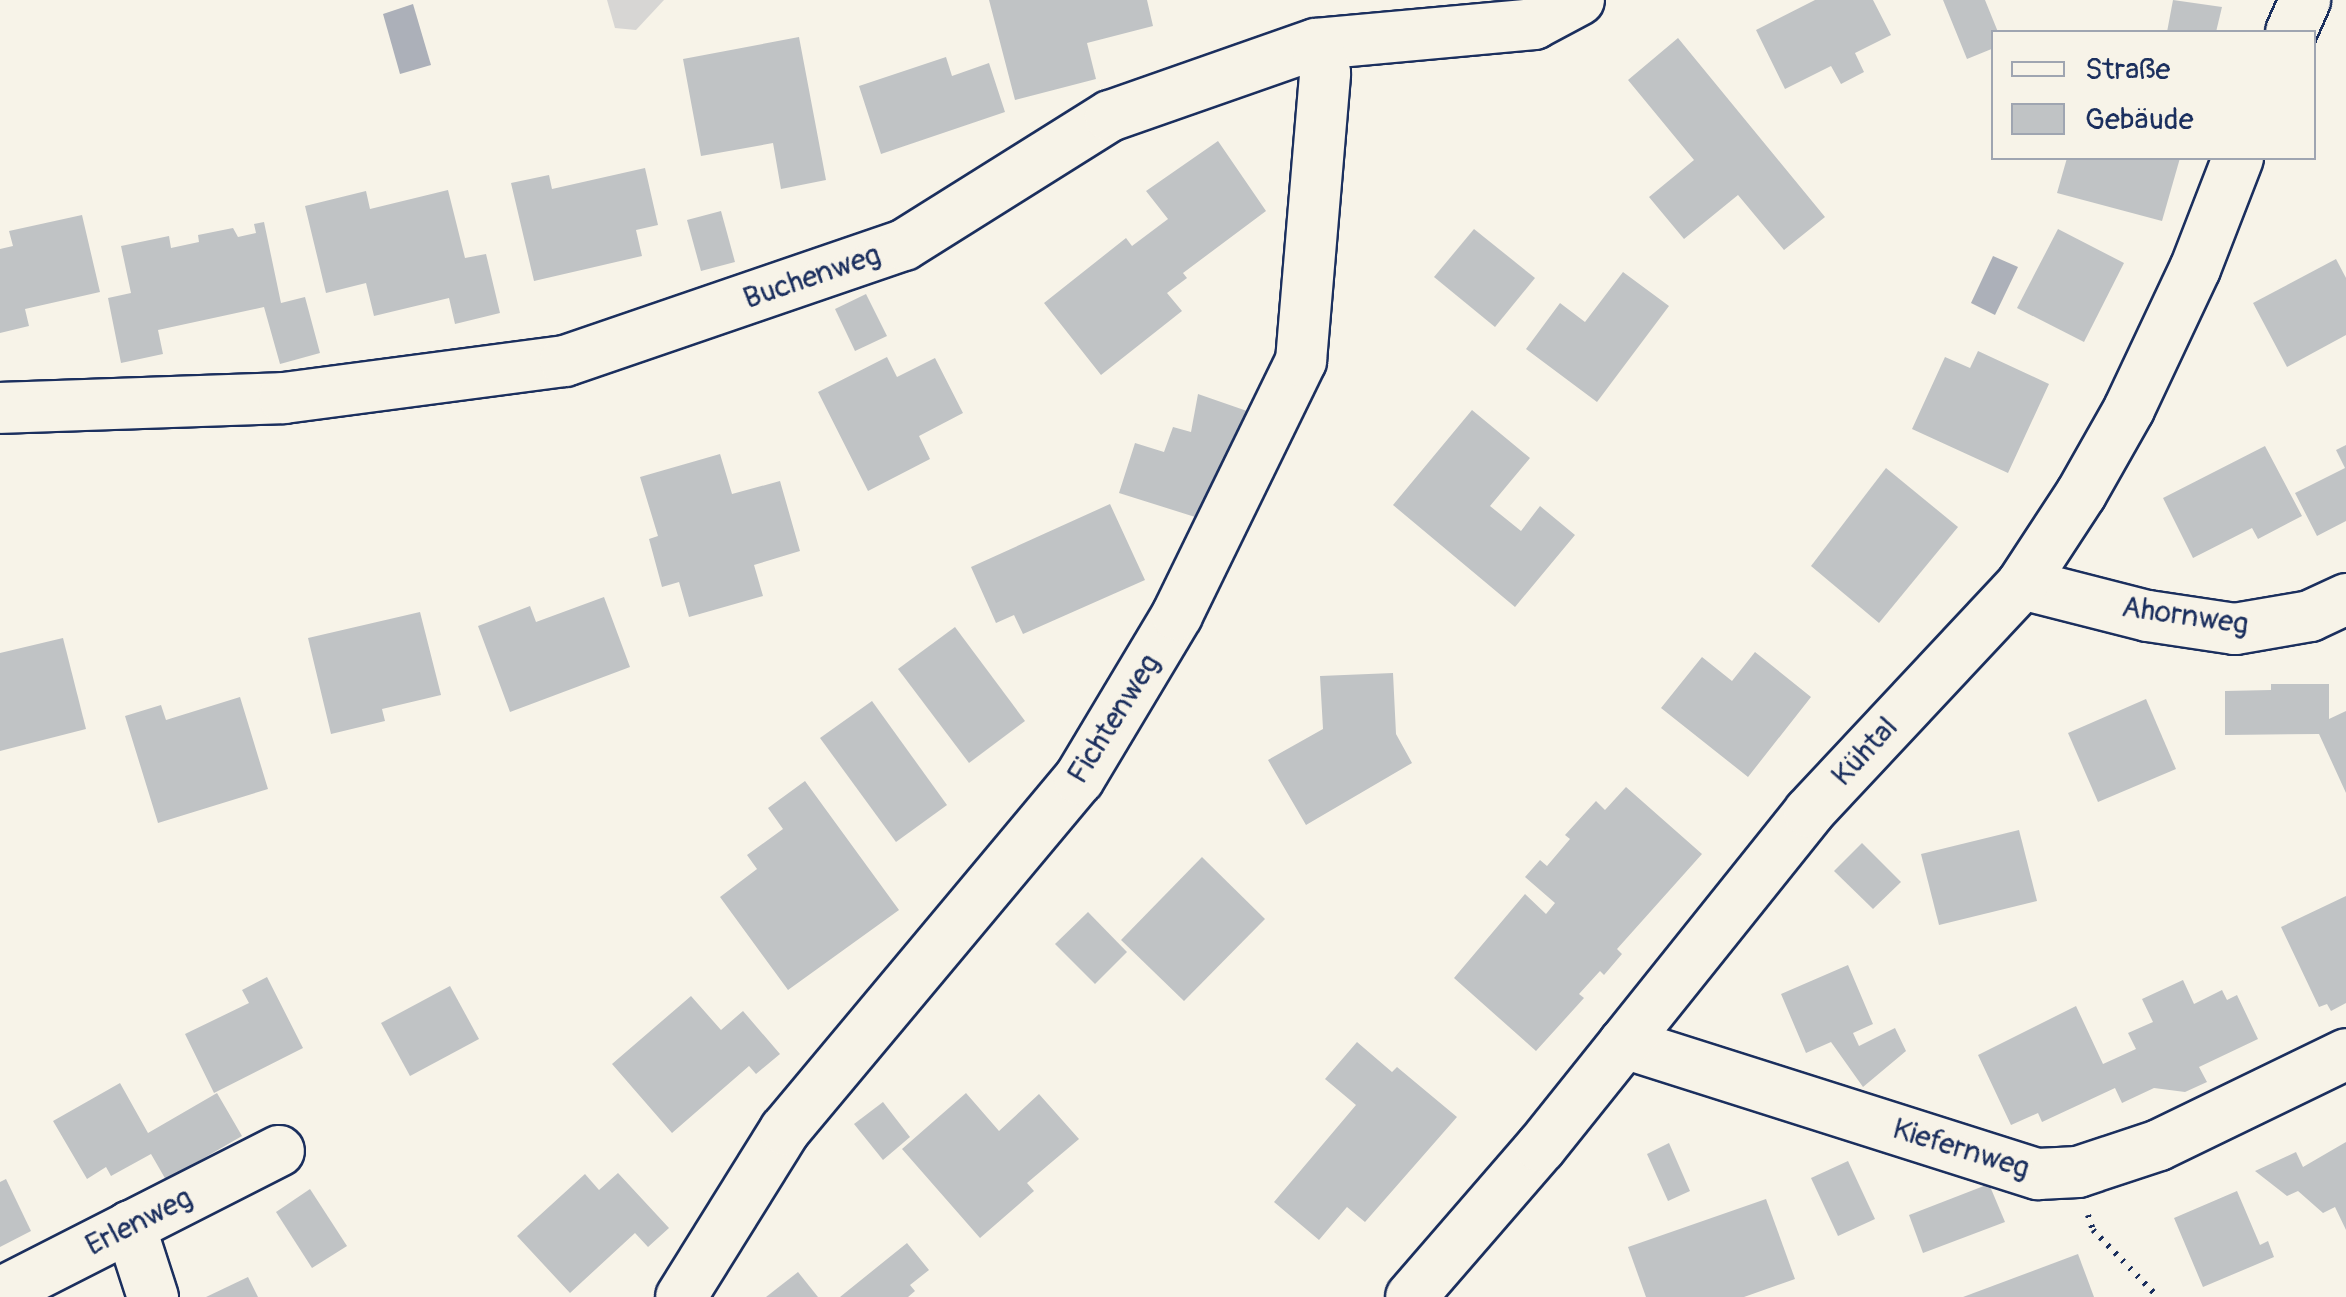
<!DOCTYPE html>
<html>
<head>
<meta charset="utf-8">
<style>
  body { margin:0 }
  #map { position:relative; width:2346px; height:1297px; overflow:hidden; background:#f7f3e8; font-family:Pangolin,sans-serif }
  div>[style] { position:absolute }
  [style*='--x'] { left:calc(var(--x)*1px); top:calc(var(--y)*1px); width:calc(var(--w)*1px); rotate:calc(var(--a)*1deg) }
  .green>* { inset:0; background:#d7d6d4 }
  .water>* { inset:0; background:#acb0b9 }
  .building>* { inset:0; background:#c0c3c5 }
  .path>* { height:6px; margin-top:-3px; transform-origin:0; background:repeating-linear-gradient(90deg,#1b2f5e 0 2.5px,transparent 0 10.5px) }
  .roads { filter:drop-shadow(2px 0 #1b2f5e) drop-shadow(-2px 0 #1b2f5e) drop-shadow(0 2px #1b2f5e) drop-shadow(0 -2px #1b2f5e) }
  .minor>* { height:50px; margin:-25px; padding:0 25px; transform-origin:25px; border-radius:25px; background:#f7f3e8 }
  span { translate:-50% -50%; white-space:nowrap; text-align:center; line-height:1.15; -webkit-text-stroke:8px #f7f3e8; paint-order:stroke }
  .street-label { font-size:30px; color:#1b2f5e }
  .legend { position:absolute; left:1991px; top:30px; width:325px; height:130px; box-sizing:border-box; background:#f7f3e8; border:2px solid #9fa5b1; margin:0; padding:12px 18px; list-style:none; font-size:30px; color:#1b2f5e }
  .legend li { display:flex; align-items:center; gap:20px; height:50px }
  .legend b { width:50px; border:2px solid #9fa5b1 }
</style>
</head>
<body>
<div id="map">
  <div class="green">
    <div style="clip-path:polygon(607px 0,664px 0,636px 30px,615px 28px)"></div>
  </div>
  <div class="water">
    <div style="clip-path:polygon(413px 4px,431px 65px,400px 74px,383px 14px)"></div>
    <div style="clip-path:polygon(1993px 256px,2018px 267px,1995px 315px,1971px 303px)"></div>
  </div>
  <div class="building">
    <div style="clip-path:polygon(989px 0,1147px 0,1153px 26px,1087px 43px,1096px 79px,1015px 100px)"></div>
    <div style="clip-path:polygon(1815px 0,1873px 0,1891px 35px,1855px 53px,1864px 72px,1841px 84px,1831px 66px,1785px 89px,1756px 30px)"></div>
    <div style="clip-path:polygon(1943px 0,1985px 0,1998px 32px,1994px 32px,1994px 48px,1967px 59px)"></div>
    <div style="clip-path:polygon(2173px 0,2222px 7px,2216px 32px,2167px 32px)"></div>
    <div style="clip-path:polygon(799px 37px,826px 180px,781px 189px,773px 143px,701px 156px,683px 59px)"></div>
    <div style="clip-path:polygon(1678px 38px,1825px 217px,1784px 250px,1738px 195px,1684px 239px,1649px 197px,1694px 160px,1628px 80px)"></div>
    <div style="clip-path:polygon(946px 57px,952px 76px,989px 63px,1005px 112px,881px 154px,859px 86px)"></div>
    <div style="clip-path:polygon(1218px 141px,1266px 211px,1183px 273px,1187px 278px,1167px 293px,1182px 311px,1101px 375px,1044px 303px,1126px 238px,1132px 246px,1168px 219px,1146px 191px)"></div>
    <div style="clip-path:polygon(2067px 158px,2180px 158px,2162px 221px,2057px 193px)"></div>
    <div style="clip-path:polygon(645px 168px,658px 225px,636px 230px,642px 256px,534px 281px,511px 183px,549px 175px,552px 189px)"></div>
    <div style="clip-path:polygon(448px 190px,465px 258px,486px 254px,500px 313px,455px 324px,449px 298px,374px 316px,366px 283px,326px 293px,305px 206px,366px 191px,370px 209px)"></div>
    <div style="clip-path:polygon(721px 211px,735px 262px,701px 271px,687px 220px)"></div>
    <div style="clip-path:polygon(82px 215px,100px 292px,25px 309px,29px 326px,0 333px,0 249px,13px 246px,9px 231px)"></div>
    <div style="clip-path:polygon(264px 222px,281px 303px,305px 297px,320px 353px,280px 364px,264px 307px,158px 330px,163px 354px,121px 363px,108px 298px,131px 293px,121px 246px,169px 236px,171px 248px,199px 242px,198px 235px,233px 228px,238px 237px,256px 233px,254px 224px)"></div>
    <div style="clip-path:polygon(1474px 229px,1535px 278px,1495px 327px,1434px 277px)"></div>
    <div style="clip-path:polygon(2058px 229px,2124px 263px,2084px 342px,2017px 308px)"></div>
    <div style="clip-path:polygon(2336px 259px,2346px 278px,2346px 335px,2287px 367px,2253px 303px)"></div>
    <div style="clip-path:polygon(1623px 272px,1669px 306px,1597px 402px,1526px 349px,1560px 303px,1585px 322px)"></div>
    <div style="clip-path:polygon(866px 294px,887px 336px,855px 351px,835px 309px)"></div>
    <div style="clip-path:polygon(1978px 351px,2049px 384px,2008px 473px,1912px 429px,1945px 357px,1970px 368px)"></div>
    <div style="clip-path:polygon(887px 357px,897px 377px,935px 358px,963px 413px,919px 436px,930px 459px,868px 491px,818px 392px)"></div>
    <div style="clip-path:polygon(1198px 394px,1247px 411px,1211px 522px,1119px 493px,1135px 443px,1164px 452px,1173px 427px,1191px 432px)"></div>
    <div style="clip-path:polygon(1472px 410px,1530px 458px,1490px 506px,1521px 531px,1540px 506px,1575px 535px,1515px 607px,1393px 505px)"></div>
    <div style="clip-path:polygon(2346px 445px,2346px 521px,2317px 536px,2295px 493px,2345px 468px,2336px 450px)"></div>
    <div style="clip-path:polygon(2265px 446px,2302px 516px,2258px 539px,2252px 528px,2193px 558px,2163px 498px)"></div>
    <div style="clip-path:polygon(720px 454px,732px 494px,780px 481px,800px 551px,754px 565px,763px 596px,689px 617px,679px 582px,662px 587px,649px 539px,658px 536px,640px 477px)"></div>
    <div style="clip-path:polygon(1886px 468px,1958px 527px,1879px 623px,1811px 566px)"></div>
    <div style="clip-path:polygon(1110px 504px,1145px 580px,1023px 634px,1014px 615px,996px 623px,971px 567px)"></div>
    <div style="clip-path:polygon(604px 597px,630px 667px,510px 712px,478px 626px,530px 606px,536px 622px)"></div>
    <div style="clip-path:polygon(420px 612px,441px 695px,382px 709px,385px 721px,331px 734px,308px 638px)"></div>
    <div style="clip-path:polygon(955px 627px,1025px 721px,969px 763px,898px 669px)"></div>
    <div style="clip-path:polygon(63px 638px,86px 729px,0 751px,0 653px)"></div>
    <div style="clip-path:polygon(1755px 652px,1811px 697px,1748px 777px,1661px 708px,1702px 657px,1732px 681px)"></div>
    <div style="clip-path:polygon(1393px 673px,1396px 734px,1412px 763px,1306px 825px,1268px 760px,1323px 729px,1320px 676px)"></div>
    <div style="clip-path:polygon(2271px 684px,2329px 684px,2329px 719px,2346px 711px,2346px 793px,2319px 734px,2225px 735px,2225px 691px,2271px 690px)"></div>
    <div style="clip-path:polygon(240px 697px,268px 789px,158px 823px,125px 716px,161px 705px,166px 720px)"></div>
    <div style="clip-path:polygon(2146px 699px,2176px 769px,2098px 802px,2068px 733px)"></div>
    <div style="clip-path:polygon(872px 701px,947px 805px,896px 842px,820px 738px)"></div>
    <div style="clip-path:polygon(805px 781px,899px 910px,788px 990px,720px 897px,757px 869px,747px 855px,783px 829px,768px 808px)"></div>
    <div style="clip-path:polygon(1626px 787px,1702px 854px,1617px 949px,1622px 954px,1604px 975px,1600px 971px,1579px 994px,1584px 998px,1536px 1051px,1454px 978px,1525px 894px,1546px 914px,1555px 903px,1525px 877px,1540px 860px,1547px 866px,1570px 839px,1565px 835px,1596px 801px,1605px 810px)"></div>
    <div style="clip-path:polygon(2019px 830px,2037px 901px,1939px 925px,1921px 854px)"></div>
    <div style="clip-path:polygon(1862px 843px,1901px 882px,1873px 909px,1834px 871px)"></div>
    <div style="clip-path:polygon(1202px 857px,1265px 919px,1184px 1001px,1121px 940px)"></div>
    <div style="clip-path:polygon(2346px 896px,2346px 1003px,2331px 1011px,2327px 1004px,2319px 1007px,2281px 927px)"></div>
    <div style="clip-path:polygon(1088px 912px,1127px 952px,1095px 984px,1055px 944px)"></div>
    <div style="clip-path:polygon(1848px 965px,1873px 1024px,1853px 1033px,1859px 1046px,1895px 1028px,1906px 1051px,1863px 1087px,1831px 1042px,1806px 1053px,1781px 994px)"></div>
    <div style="clip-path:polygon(267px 977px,303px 1048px,214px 1093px,185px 1034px,249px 1003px,242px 990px)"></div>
    <div style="clip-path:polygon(2183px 980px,2194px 1004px,2222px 990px,2227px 1000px,2237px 995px,2258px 1039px,2199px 1067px,2207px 1082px,2185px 1092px,2154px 1088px,2122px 1103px,2115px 1088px,2042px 1122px,2038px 1113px,2011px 1125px,1978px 1055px,2076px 1006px,2103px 1064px,2136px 1049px,2128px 1033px,2153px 1022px,2142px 999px)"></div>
    <div style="clip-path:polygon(450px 986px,479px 1039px,410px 1076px,381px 1023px)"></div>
    <div style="clip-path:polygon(691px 996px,721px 1030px,743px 1011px,780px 1054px,756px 1074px,749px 1066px,672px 1133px,612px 1064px)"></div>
    <div style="clip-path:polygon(1357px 1042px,1392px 1072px,1397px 1067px,1457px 1117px,1365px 1222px,1347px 1207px,1319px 1240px,1274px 1202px,1356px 1105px,1325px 1079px)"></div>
    <div style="clip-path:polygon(120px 1083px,148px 1133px,217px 1093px,242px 1136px,166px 1180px,151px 1154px,111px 1176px,106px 1167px,87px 1179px,53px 1121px)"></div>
    <div style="clip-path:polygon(966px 1093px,999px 1131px,1039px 1094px,1079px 1139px,1027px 1183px,1034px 1191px,980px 1238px,902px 1149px)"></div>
    <div style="clip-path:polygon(883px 1102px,910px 1137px,883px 1160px,854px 1124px)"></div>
    <div style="clip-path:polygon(2346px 1142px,2346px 1230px,2335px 1207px,2323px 1213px,2298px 1191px,2287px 1196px,2255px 1171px,2296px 1152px,2303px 1167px)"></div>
    <div style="clip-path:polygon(1669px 1143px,1690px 1191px,1668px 1201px,1647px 1154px)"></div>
    <div style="clip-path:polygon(1848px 1161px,1875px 1219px,1838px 1236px,1811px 1178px)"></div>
    <div style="clip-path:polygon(618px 1173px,669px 1228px,648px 1247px,635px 1233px,570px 1293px,517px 1236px,585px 1174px,599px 1190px)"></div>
    <div style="clip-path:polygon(6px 1179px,31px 1231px,0 1247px,0 1182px)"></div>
    <div style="clip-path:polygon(1989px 1184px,2005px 1222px,1923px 1253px,1909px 1215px)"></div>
    <div style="clip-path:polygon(310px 1189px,347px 1246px,312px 1268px,276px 1212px)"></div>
    <div style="clip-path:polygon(2237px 1191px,2260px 1245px,2268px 1241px,2274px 1257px,2203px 1287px,2174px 1218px)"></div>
    <div style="clip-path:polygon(1766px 1199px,1795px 1279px,1744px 1297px,1646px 1297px,1628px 1247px)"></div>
    <div style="clip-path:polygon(907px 1243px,929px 1270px,910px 1285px,915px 1291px,908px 1297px,840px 1297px)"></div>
    <div style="clip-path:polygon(2078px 1254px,2094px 1297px,1963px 1297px)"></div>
    <div style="clip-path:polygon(798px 1272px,818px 1297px,766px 1297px)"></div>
    <div style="clip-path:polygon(248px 1277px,258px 1297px,206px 1297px)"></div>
  </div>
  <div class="path">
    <div style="--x:2088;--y:1215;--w:16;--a:72"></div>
    <div style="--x:2093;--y:1230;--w:93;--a:45.9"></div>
  </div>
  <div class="roads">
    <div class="minor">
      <div style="--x:2291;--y:32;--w:35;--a:-66"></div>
      <div style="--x:0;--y:408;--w:284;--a:-2"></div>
      <div style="--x:284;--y:398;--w:283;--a:-7.5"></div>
      <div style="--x:565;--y:361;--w:358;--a:-18.9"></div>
      <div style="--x:904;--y:245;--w:243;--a:-32.1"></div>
      <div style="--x:1110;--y:116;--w:218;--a:-19.3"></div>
      <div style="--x:1316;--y:44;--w:219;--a:-5.2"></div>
      <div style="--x:1534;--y:24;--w:51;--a:-28.1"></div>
      <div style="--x:2022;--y:584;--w:130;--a:14.3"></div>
      <div style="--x:2148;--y:616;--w:88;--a:8.5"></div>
      <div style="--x:2235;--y:629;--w:76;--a:-9.8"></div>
      <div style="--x:2310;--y:616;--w:40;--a:-25"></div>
      <div style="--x:1624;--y:1043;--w:434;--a:17.6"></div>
      <div style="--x:2038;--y:1174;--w:40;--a:-2.9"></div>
      <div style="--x:2078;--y:1172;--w:85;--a:-18.4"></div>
      <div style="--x:2159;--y:1145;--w:208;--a:-25.9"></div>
      <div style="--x:130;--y:1226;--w:75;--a:72.1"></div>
      <div style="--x:0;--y:1293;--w:313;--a:-27"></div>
      <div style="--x:681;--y:1297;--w:197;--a:-58.1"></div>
      <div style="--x:785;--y:1130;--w:458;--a:-50.1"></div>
      <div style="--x:1079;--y:779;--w:191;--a:-59.1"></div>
      <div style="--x:1177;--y:615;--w:283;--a:-64"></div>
      <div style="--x:1301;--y:361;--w:289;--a:-85.2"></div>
      <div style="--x:1325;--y:73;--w:30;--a:-107"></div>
      <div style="--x:1411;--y:1297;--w:198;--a:-49.1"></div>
      <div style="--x:1541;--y:1147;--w:429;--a:-51.3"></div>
      <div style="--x:1809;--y:812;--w:312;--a:-46.9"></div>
      <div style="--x:2022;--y:584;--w:108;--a:-56.8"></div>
      <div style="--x:2081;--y:494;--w:98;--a:-60.5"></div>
      <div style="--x:2129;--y:409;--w:155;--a:-64.8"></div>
      <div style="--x:2195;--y:269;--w:119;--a:-68.8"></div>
    </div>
  </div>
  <div class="street-label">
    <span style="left:812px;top:277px;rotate:-19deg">Buchenweg</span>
    <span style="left:2185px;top:616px;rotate:8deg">Ahornweg</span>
    <span style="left:1114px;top:719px;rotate:-58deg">Fichtenweg</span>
    <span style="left:1865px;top:752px;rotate:-47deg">Kühtal</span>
    <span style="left:1961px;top:1149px;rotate:17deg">Kiefernweg</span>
    <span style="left:139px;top:1222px;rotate:-27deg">Erlenweg</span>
  </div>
  <ul class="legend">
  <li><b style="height:12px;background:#f7f3e8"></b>Straße</li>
  <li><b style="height:28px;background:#c0c3c5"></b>Gebäude</li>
  </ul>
</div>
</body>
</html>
